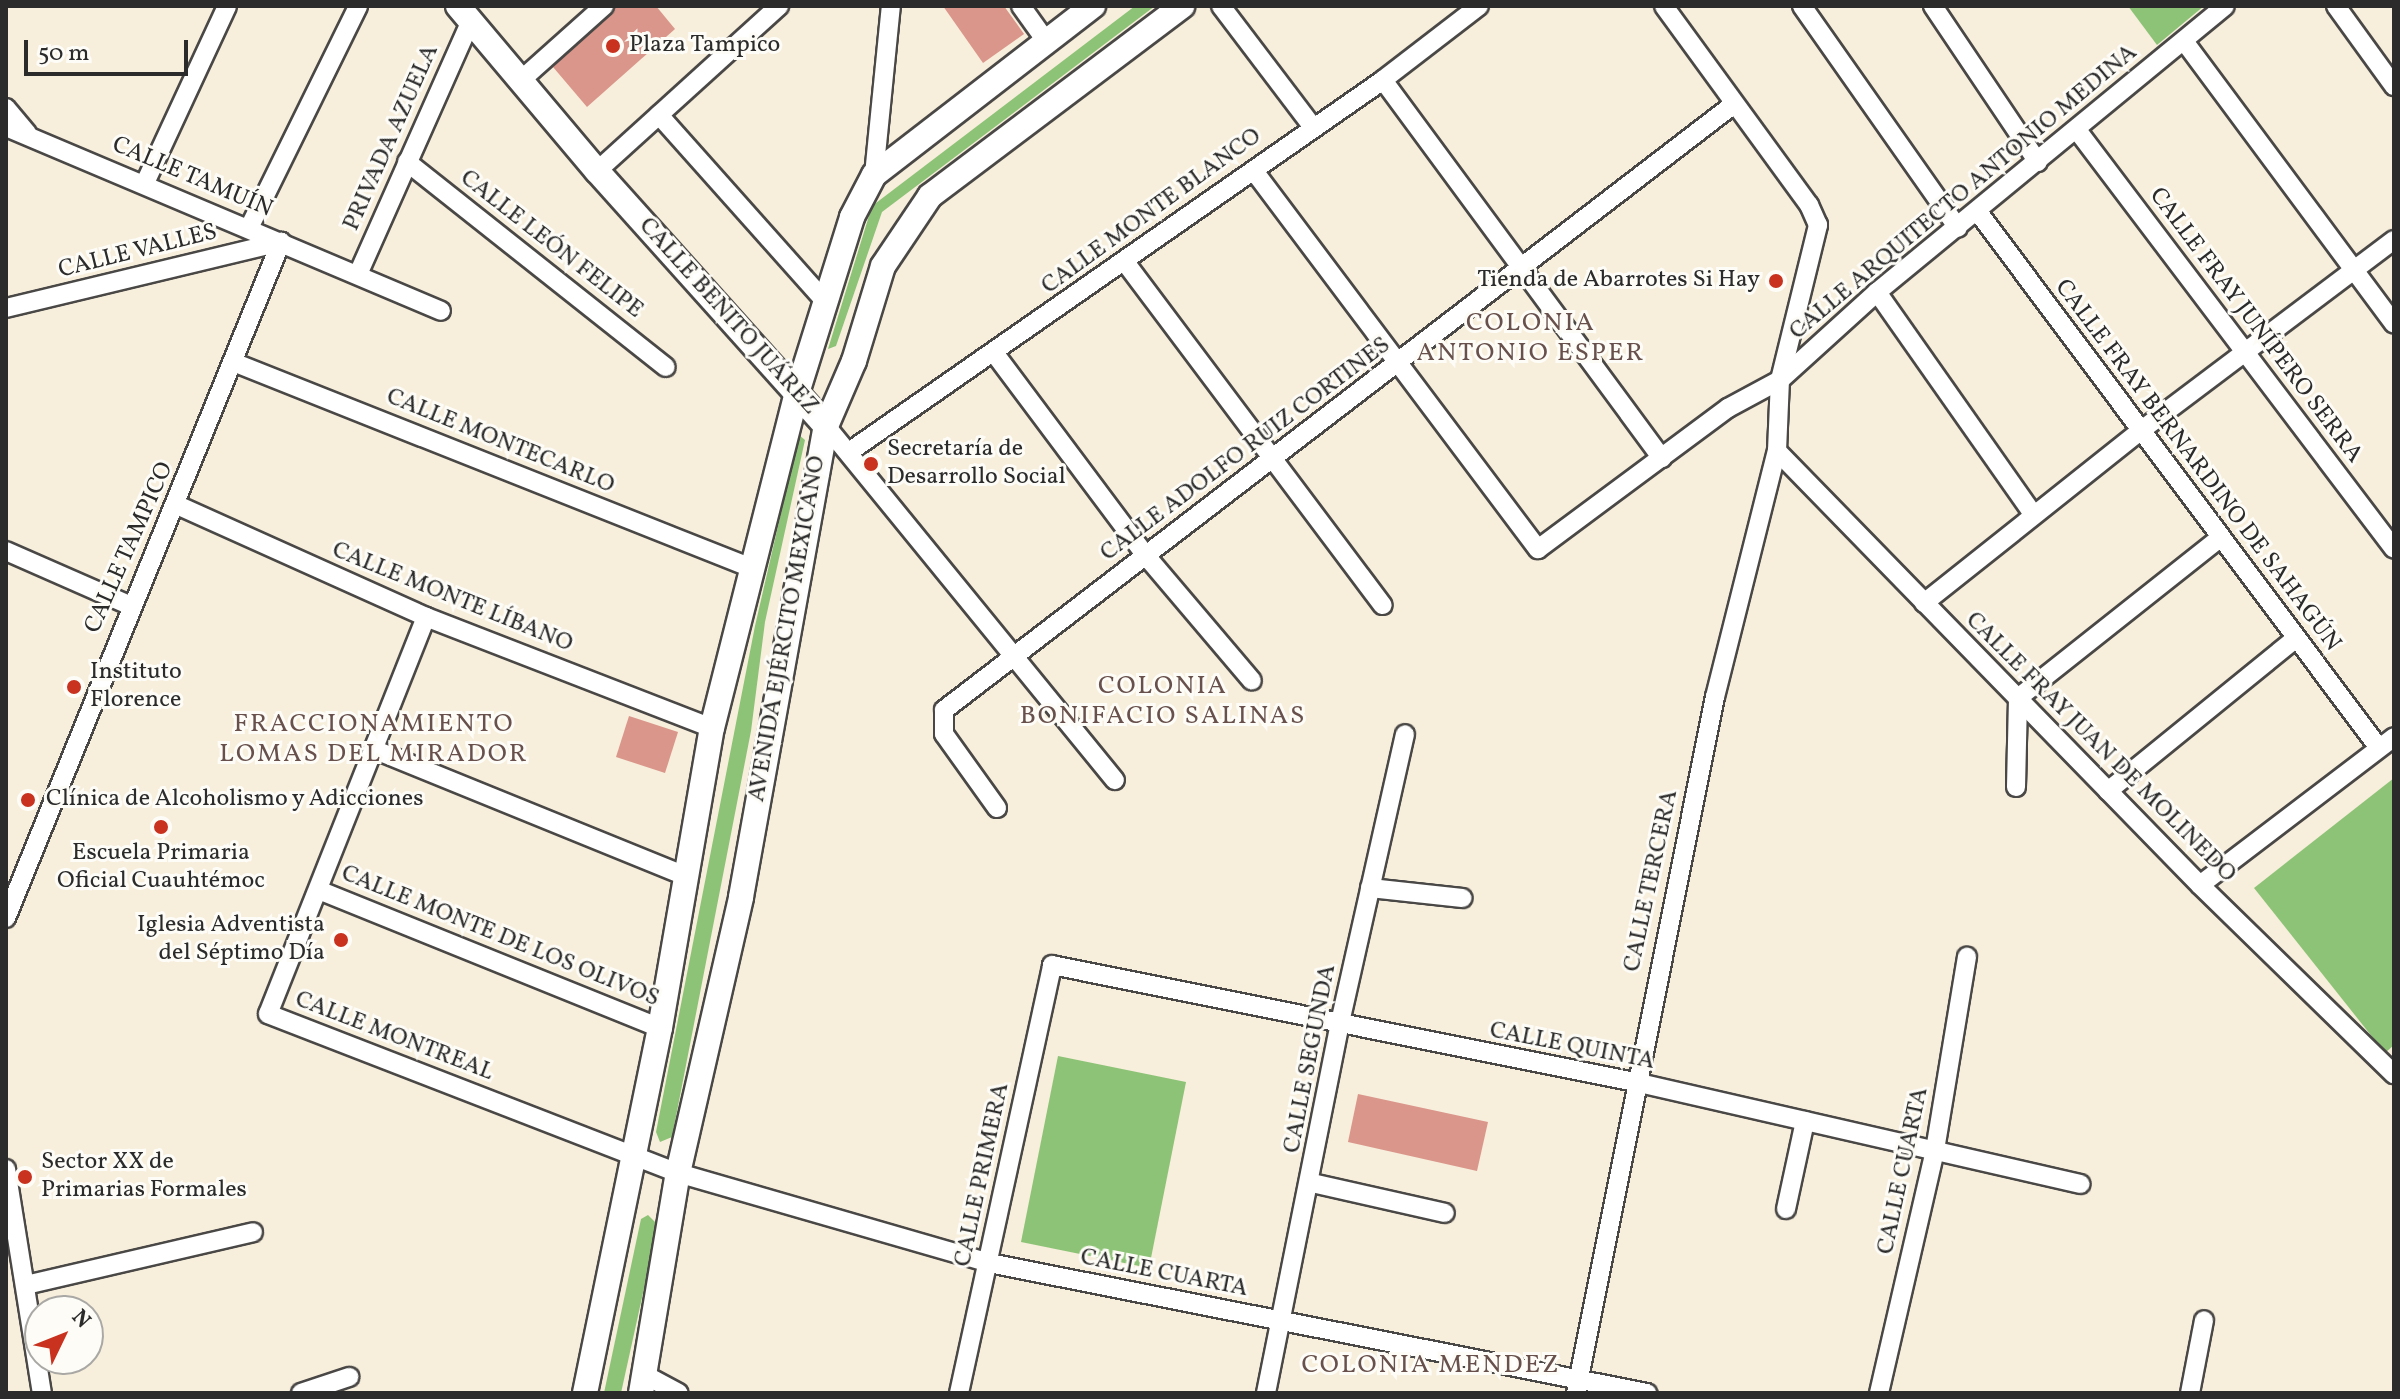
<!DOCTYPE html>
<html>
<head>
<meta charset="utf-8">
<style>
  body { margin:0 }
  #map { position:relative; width:2400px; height:1399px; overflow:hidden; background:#f7eedc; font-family:Vollkorn,serif }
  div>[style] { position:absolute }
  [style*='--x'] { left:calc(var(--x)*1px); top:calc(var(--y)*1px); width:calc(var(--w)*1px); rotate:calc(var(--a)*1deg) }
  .green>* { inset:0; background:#8dc376 }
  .building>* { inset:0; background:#da968a }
  .roads { filter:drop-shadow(2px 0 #4a4846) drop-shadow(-2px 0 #4a4846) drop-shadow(0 2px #4a4846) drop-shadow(0 -2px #4a4846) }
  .street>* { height:18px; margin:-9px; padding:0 9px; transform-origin:9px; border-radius:9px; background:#fff }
  .secondary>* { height:24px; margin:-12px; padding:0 12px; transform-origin:12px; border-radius:12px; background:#fff }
  .dots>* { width:22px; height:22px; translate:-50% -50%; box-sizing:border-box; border:4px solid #fdfcf7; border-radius:50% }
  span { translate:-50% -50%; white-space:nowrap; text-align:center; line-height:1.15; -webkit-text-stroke:6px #fdfcf7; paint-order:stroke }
  .poi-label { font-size:24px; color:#2b2b2b }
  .left { translate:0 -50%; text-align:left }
  .right { translate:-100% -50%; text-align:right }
  .street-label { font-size:24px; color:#2b2b2b }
  .neighbourhood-label { font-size:26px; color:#68504c; letter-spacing:2px }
  .frame { position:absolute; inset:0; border:8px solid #2b2b2b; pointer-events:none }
  .north { position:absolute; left:24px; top:1295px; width:80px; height:80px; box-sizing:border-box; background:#fdfcf7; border:2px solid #a9a8a5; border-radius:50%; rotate:47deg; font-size:22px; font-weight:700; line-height:32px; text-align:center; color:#2b2b2b }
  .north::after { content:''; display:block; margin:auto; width:28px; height:36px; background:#c8321e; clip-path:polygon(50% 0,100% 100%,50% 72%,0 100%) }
  .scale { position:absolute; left:24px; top:40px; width:164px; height:36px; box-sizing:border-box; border:4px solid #2b2b2b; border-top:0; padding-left:10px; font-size:24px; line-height:28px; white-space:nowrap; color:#2b2b2b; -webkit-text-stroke:6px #fdfcf7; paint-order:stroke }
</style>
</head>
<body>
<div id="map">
  <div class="green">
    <div style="clip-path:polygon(1135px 6px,1155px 6px,882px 212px,836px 346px,828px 349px,872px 206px)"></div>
    <div style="clip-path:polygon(2128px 6px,2204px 6px,2157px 45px)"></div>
    <div style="clip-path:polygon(799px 435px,805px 440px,765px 622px,751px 731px,672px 1137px,660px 1142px,656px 1132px,755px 626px)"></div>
    <div style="clip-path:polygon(2394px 778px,2394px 1045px,2385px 1053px,2254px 888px)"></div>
    <div style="clip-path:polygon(1058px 1056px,1186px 1082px,1149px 1268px,1021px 1242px)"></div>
    <div style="clip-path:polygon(648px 1215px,658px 1225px,621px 1393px,604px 1393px,641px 1219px)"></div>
  </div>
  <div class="building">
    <div style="clip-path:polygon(616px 6px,656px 6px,675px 29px,587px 107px,553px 67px)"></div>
    <div style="clip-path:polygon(943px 6px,1004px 6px,1024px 34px,983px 63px)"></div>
    <div style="clip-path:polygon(629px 716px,678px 732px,665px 773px,616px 757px)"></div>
    <div style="clip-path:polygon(1358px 1094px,1488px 1122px,1477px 1171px,1348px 1142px)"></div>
  </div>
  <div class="roads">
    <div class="street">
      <div style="--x:1021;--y:6;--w:43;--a:54.5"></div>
      <div style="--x:1221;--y:6;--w:151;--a:52.8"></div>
      <div style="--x:1802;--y:6;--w:271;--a:54.9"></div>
      <div style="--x:1933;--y:6;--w:188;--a:56.1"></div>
      <div style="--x:2336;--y:6;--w:99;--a:54.1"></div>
      <div style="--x:2184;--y:41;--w:352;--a:53.4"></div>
      <div style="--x:1383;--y:80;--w:470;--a:53.6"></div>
      <div style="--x:520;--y:81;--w:113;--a:-41.8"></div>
      <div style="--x:6;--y:108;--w:33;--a:50"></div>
      <div style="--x:659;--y:115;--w:249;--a:48.3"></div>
      <div style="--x:6;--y:127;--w:472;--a:22.9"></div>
      <div style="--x:2077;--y:130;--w:525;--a:52.89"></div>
      <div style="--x:407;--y:162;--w:330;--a:38.4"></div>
      <div style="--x:597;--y:171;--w:246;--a:-42.2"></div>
      <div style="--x:1254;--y:171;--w:473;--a:53.1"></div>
      <div style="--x:1538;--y:549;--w:237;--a:-36.6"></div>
      <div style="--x:1728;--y:408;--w:59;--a:-28.3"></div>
      <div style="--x:1780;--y:380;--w:131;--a:-42.2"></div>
      <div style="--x:1877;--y:292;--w:450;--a:-39.4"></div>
      <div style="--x:874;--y:175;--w:170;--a:-84.3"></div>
      <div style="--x:145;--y:183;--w:195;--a:-65.1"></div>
      <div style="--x:1978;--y:212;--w:669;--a:53.2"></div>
      <div style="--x:249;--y:228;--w:247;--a:-63.8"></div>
      <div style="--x:1125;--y:262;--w:429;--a:53.1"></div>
      <div style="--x:359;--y:272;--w:273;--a:-66"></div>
      <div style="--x:1877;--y:292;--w:271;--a:54.9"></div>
      <div style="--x:6;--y:308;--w:283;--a:-13.5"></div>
      <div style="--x:995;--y:354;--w:254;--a:53.2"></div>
      <div style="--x:1147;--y:557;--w:162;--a:49.7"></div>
      <div style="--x:233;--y:362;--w:555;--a:21.67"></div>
      <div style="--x:826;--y:426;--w:457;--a:50.8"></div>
      <div style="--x:1777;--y:451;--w:606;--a:45.74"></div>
      <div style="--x:2200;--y:885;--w:271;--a:44.3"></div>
      <div style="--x:849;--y:452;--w:651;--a:-34.86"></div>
      <div style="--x:1383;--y:80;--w:121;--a:-37.6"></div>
      <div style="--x:177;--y:505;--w:273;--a:24.2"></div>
      <div style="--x:426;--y:617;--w:307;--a:21.2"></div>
      <div style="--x:6;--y:551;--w:134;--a:23.7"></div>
      <div style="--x:1924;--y:603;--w:275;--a:-38.5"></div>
      <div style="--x:2139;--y:432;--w:319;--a:-37"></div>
      <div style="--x:426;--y:617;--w:427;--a:111.7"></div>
      <div style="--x:268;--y:1014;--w:440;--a:21.2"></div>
      <div style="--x:678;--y:1173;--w:324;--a:16.1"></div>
      <div style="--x:989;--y:1263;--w:671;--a:11.18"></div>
      <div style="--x:373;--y:749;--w:337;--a:22.1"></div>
      <div style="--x:2016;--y:787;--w:89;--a:-88.7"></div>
      <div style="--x:2018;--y:698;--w:258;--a:-38.4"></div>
      <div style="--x:2108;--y:791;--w:241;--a:-39.1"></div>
      <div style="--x:997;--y:808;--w:91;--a:-125.6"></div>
      <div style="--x:944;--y:734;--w:24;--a:-90"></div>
      <div style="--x:944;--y:710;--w:996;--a:-37.49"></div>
      <div style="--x:2200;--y:885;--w:244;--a:-37.3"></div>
      <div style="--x:1370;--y:888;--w:93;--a:6.2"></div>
      <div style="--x:321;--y:891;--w:366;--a:22"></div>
      <div style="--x:6;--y:918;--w:730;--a:-67.86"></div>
      <div style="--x:6;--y:1169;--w:227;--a:80.9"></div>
      <div style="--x:1312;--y:1183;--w:136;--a:12.7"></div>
      <div style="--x:1786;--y:1209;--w:90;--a:-77.8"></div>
      <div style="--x:26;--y:1285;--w:233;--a:-13.1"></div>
      <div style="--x:645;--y:1375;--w:38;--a:28"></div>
      <div style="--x:301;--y:1393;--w:51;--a:-18.4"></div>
      <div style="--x:959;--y:1393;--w:438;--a:-77.7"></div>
      <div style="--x:1052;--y:965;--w:595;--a:11.35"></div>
      <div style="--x:1635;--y:1082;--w:457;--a:12.9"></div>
      <div style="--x:1266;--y:1393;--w:373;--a:-78.7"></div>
      <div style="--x:1339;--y:1027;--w:300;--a:-77.3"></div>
      <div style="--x:1576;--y:1393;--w:710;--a:-78.71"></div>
      <div style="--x:1715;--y:697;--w:254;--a:-75.9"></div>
      <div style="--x:1777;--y:451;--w:71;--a:-87.6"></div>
      <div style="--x:1780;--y:380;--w:160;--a:-76.2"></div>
      <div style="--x:1818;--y:225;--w:22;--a:-114"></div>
      <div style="--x:1809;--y:205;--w:246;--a:-126.1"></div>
      <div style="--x:1879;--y:1393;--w:249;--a:-77"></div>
      <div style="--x:1935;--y:1150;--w:196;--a:-80.6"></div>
      <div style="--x:2190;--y:1393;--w:74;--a:-79.1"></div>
    </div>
    <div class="secondary">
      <div style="--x:458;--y:6;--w:216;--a:49.9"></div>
      <div style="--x:597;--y:171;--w:343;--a:48.1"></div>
      <div style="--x:585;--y:1393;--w:373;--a:-78.4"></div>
      <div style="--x:660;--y:1028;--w:304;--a:-80.2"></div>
      <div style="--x:712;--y:728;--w:346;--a:-75.8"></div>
      <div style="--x:797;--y:393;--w:184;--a:-72.6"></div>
      <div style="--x:852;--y:217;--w:47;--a:-62.4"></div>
      <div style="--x:874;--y:175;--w:277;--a:-37.7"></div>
      <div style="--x:641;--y:1393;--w:223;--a:-80.5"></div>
      <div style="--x:678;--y:1173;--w:283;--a:-77.1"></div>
      <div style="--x:741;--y:897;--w:479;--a:-79.8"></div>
      <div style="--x:826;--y:426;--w:71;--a:-66.7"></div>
      <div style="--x:854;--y:361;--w:99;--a:-73"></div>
      <div style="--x:883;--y:266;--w:84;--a:-56.1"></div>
      <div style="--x:930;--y:196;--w:316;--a:-37"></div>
    </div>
  </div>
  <div class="dots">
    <div style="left:613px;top:46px;background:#c8321e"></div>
    <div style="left:1776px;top:281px;background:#c8321e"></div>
    <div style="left:871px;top:464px;background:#c8321e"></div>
    <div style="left:74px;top:687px;background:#c8321e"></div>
    <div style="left:28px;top:800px;background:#c8321e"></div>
    <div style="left:161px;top:827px;background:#c8321e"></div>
    <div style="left:341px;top:940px;background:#c8321e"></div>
    <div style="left:25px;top:1177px;background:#c8321e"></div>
  </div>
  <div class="poi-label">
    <span class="left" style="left:629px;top:46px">Plaza Tampico</span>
    <span class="right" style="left:1760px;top:281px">Tienda de Abarrotes Si Hay</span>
    <span class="left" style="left:887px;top:464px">Secretaría de<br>Desarrollo Social</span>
    <span class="left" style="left:90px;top:687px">Instituto<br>Florence</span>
    <span class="left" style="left:46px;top:800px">Clínica de Alcoholismo y Adicciones</span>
    <span style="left:161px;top:868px">Escuela Primaria<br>Oficial Cuauhtémoc</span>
    <span class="right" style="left:325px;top:940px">Iglesia Adventista<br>del Séptimo Día</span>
    <span class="left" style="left:41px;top:1177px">Sector XX de<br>Primarias Formales</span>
  </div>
  <div class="street-label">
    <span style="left:392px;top:138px;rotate:-66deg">PRIVADA AZUELA</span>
    <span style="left:192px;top:178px;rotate:23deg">CALLE TAMUÍN</span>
    <span style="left:1964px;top:193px;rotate:-40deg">CALLE ARQUITECTO ANTONIO MEDINA</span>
    <span style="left:1152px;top:212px;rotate:-36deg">CALLE MONTE BLANCO</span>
    <span style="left:551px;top:245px;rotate:38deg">CALLE LEÓN FELIPE</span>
    <span style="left:138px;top:252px;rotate:-14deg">CALLE VALLES</span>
    <span style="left:728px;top:317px;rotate:48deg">CALLE BENITO JUÁREZ</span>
    <span style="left:2255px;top:326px;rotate:53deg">CALLE FRAY JUNÍPERO SERRA</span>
    <span style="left:500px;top:442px;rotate:22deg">CALLE MONTECARLO</span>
    <span style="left:1246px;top:450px;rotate:-37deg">CALLE ADOLFO RUIZ CORTINES</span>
    <span style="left:2197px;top:466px;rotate:53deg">CALLE FRAY BERNARDINO DE SAHAGÚN</span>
    <span style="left:130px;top:548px;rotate:-66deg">CALLE TAMPICO</span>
    <span style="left:452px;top:598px;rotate:22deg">CALLE MONTE LÍBANO</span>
    <span style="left:788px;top:629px;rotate:-80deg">AVENIDA EJÉRCITO MEXICANO</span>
    <span style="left:2100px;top:748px;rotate:45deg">CALLE FRAY JUAN DE MOLINEDO</span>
    <span style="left:1652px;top:881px;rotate:-78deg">CALLE TERCERA</span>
    <span style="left:500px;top:937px;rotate:22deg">CALLE MONTE DE LOS OLIVOS</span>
    <span style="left:394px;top:1037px;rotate:21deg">CALLE MONTREAL</span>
    <span style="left:1572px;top:1047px;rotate:11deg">CALLE QUINTA</span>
    <span style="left:1311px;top:1059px;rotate:-79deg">CALLE SEGUNDA</span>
    <span style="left:1904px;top:1171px;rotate:-78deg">CALLE CUARTA</span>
    <span style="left:983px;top:1175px;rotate:-78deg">CALLE PRIMERA</span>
    <span style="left:1164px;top:1274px;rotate:11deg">CALLE CUARTA</span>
  </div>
  <div class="neighbourhood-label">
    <span style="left:1531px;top:339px">COLONIA<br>ANTONIO ESPER</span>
    <span style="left:1163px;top:702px">COLONIA<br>BONIFACIO SALINAS</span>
    <span style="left:374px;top:740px">FRACCIONAMIENTO<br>LOMAS DEL MIRADOR</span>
    <span style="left:1431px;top:1366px">COLONIA MENDEZ</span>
  </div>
  <div class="frame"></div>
  <div class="north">N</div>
  <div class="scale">50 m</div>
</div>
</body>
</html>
